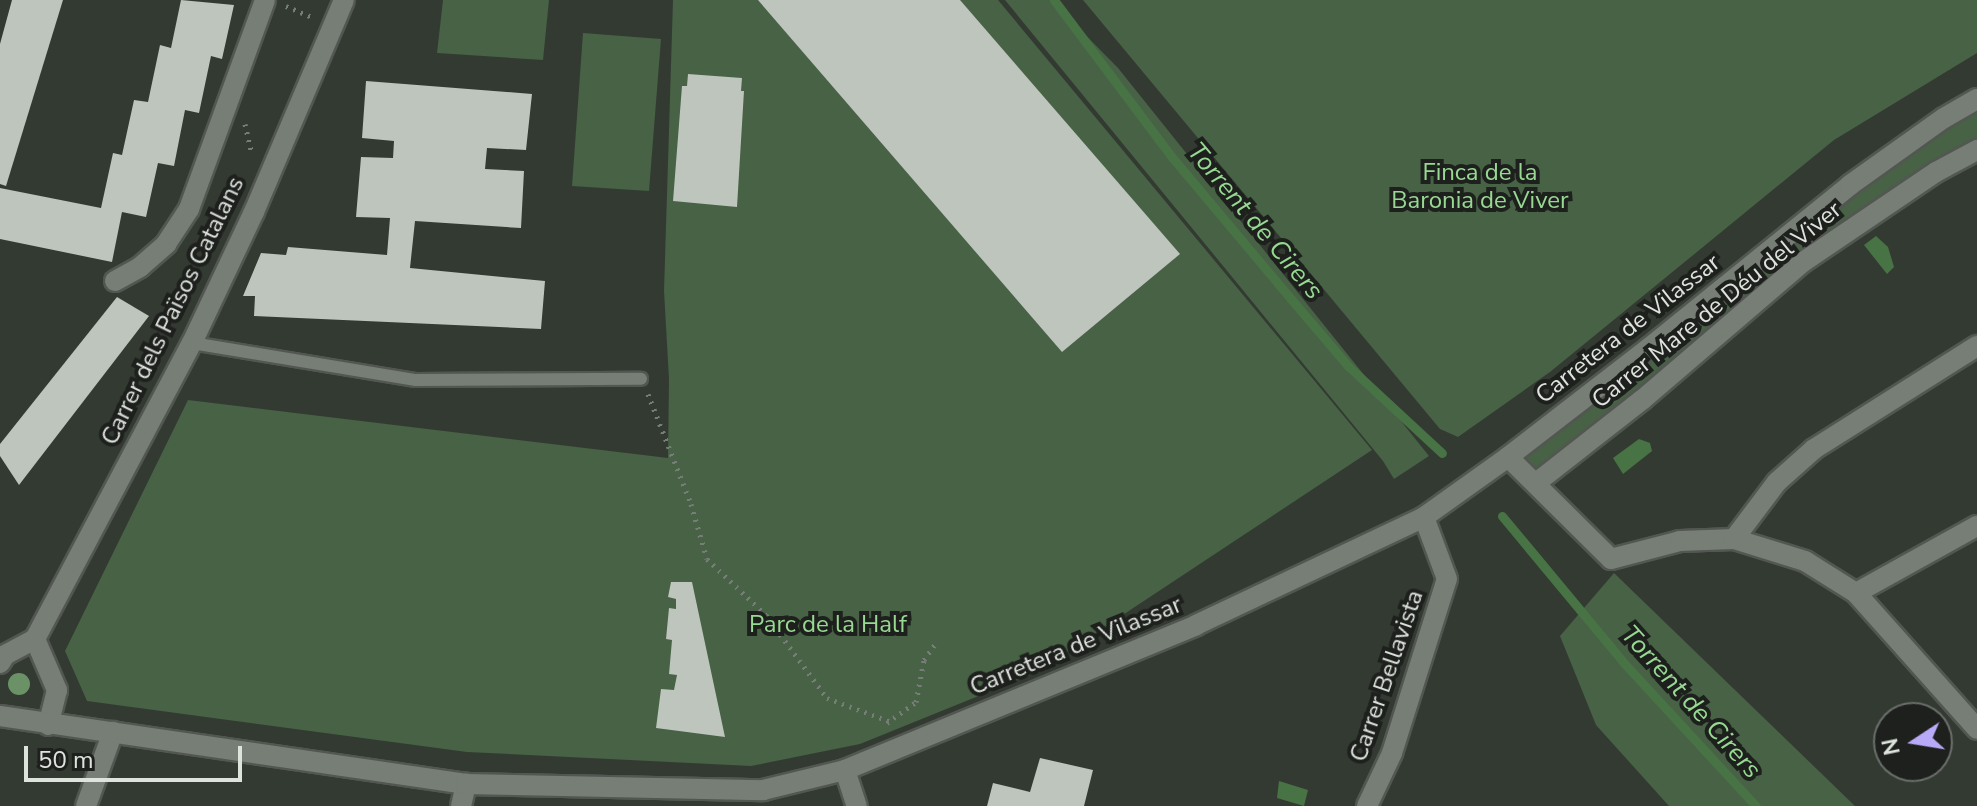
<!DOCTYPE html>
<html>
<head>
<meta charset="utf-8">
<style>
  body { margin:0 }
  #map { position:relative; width:1977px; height:806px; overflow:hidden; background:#333a32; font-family:"Nunito Sans",sans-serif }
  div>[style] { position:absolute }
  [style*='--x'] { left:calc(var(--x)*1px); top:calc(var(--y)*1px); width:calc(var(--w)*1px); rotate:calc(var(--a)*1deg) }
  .green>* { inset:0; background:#476245 }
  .water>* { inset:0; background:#487345 }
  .stream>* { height:9px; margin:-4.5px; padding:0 4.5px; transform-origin:4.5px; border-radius:4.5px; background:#487345 }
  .building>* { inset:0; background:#bdc5bc }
  .path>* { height:5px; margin-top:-2.5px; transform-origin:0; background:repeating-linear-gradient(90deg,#777d77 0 2px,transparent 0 8px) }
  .roads { filter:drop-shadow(2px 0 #525751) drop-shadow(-2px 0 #525751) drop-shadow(0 2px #525751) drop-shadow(0 -2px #525751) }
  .service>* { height:12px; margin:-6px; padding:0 6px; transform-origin:6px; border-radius:6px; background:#767e75 }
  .minor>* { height:20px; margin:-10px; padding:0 10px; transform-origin:10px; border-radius:10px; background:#767e75 }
  .tertiary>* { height:20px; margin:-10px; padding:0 10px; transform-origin:10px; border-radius:10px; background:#767e75 }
  .trees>* { width:22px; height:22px; margin:-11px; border-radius:50%; background:#6b9167 }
  span { translate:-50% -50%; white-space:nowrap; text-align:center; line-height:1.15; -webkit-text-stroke:8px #1d201c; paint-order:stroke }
  .park-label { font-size:24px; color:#98d893 }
  .street-label { font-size:24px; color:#dee3de }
  .water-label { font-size:26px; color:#97d892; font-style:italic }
  .north { position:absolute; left:1873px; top:702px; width:80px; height:80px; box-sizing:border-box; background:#1d201c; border:2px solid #6a6e6a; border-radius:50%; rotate:258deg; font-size:22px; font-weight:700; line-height:32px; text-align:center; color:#dee3de }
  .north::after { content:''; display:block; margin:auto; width:28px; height:36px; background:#b9aaf7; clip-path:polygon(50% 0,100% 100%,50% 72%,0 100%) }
  .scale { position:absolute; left:24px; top:746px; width:218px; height:36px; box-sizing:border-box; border:4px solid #dee3de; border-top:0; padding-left:10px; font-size:24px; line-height:28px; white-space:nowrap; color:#dee3de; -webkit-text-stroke:6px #1d201c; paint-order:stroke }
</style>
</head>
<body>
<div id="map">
  <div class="green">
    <div style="clip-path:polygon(443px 0,549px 0,543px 60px,437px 53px)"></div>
    <div style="clip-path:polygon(673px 0,998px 0,1372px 450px,1035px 673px,860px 744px,751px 766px,467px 752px,87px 701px,65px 651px,188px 400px,668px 458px,669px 379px,664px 291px)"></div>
    <div style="clip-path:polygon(1005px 0,1051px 0,1118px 68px,1429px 456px,1394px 479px,1383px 461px)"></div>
    <div style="clip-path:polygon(1083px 0,1977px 0,1977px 53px,1834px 140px,1550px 372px,1458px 437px,1440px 429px)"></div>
    <div style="clip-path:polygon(583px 33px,661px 39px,649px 191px,572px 186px)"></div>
    <div style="clip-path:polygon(1977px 100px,1977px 150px,1866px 217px,1536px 483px,1508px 457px)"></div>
    <div style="clip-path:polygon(1614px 573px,1855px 806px,1669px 806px,1596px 725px,1560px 636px)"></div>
  </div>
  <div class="water">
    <div style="clip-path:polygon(1876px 236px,1888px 247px,1894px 267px,1887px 274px,1864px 245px)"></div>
    <div style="clip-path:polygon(1639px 439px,1650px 443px,1652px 451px,1623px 474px,1613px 458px)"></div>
    <div style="clip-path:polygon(1279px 781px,1308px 790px,1304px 806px,1277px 798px)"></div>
  </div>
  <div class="stream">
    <div style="--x:1054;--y:0;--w:195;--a:53.1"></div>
    <div style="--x:1171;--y:156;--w:187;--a:50"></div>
    <div style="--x:1291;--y:299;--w:88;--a:49.6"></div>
    <div style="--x:1348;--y:366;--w:128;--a:42.8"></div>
    <div style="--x:1502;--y:516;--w:190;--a:50.3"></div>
    <div style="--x:1623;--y:662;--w:196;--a:47.3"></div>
  </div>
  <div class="building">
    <div style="clip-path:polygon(12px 0,63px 0,6px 186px,0 184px,0 44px)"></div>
    <div style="clip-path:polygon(181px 0,234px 5px,222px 59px,211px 56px,199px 113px,185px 110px,174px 166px,158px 163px,146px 217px,122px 212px,112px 262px,0 239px,0 188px,101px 208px,113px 153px,122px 155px,134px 100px,148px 102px,160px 45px,171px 48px)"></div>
    <div style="clip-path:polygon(758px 0,960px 0,1180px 254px,1062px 352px)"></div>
    <div style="clip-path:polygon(688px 74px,742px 78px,741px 91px,744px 91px,737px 207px,673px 201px,682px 86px,687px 86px)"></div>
    <div style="clip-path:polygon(366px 81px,532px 94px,526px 150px,487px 148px,485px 169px,524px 171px,521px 228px,415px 221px,410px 268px,545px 281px,541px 329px,254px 316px,255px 296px,243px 296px,261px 253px,286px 255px,288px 247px,387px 255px,390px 218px,356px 217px,361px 157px,393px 158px,394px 141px,362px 138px)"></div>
    <div style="clip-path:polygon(117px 297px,149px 316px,19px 485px,0 456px,0 444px)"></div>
    <div style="clip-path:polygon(671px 582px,692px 582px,725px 737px,656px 728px,661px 689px,674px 690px,677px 675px,669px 674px,672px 640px,666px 639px,669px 608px,676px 609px,676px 599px,668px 597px)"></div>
    <div style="clip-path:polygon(1040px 758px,1093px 770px,1084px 806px,987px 806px,993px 783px,1030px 792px)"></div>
  </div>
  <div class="path">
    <div style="--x:286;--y:6;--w:30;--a:23"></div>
    <div style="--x:245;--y:124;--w:31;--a:77"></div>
    <div style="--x:648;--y:394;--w:118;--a:68.6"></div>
    <div style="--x:691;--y:504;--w:57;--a:73.8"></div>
    <div style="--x:707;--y:559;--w:81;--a:43.5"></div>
    <div style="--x:766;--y:615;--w:103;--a:53.7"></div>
    <div style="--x:827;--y:698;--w:66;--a:20.4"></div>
    <div style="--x:887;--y:723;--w:36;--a:-36"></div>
    <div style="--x:916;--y:702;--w:43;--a:-79.2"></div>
    <div style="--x:924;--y:660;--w:19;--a:-55"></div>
  </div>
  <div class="roads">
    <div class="service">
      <div style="--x:192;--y:343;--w:227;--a:9.4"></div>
      <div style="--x:416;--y:380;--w:225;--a:-0.3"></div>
    </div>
    <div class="minor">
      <div style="--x:115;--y:281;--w:29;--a:-29"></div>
      <div style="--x:140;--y:267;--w:35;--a:-41"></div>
      <div style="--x:166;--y:244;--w:42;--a:-56.7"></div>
      <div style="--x:189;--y:209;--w:222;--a:-70"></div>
      <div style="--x:1508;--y:457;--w:145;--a:44.7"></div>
      <div style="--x:1611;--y:559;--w:71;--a:-14.6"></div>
      <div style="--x:1680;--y:541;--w:54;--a:-2.1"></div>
      <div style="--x:1734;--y:539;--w:74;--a:17.2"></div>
      <div style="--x:1805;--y:561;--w:60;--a:32.1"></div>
      <div style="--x:1856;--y:593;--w:182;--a:48.3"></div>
      <div style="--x:1536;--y:483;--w:135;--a:-38.1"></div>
      <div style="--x:1642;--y:400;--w:212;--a:-40.6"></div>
      <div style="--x:1803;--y:262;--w:161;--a:-34.1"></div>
      <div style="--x:1936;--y:172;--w:47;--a:-28.2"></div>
      <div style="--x:1734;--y:539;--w:71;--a:-53"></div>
      <div style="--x:1777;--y:482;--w:50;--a:-41.7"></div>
      <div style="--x:1814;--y:449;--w:193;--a:-32.3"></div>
      <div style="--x:1856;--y:593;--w:138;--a:-29"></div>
      <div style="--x:35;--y:639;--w:56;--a:66.7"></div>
      <div style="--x:57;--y:690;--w:36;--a:104"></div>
      <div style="--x:0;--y:663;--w:9;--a:-58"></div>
      <div style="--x:5;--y:655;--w:34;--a:-28"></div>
      <div style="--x:35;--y:639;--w:335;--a:-62.1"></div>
      <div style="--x:192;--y:343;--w:145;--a:-64.7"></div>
      <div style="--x:254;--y:212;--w:230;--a:-67"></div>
      <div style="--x:845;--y:770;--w:38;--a:72"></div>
      <div style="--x:86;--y:806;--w:79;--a:-70"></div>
      <div style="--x:461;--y:806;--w:23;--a:-77"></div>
      <div style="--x:1367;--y:806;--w:59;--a:-64.7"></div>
      <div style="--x:1392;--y:753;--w:182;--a:-72.5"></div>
      <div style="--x:1447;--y:579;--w:66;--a:-110.4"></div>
    </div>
    <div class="tertiary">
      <div style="--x:0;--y:716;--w:471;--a:8.3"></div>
      <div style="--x:466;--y:784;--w:297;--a:1.2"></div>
      <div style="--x:763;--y:790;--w:84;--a:-13.7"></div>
      <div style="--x:845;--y:770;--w:380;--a:-22.4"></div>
      <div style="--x:1196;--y:625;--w:252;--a:-25.3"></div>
      <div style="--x:1424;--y:517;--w:103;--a:-35.5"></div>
      <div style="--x:1508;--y:457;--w:178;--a:-37.7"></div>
      <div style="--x:1649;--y:348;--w:259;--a:-39"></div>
      <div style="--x:1850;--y:185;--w:115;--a:-35.5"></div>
      <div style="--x:1944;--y:118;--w:38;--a:-30"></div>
    </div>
  </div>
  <div class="trees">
    <div style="left:19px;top:684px"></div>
  </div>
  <div class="park-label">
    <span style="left:1480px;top:187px">Finca de la<br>Baronia de Viver</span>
    <span style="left:828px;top:625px">Parc de la Half</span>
  </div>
  <div class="street-label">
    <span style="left:1717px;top:305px;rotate:-39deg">Carrer Mare de Déu del Viver</span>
    <span style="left:173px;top:311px;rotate:-64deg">Carrer dels Països Catalans</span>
    <span style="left:1628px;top:329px;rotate:-38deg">Carretera de Vilassar</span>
    <span style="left:1076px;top:646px;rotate:-22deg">Carretera de Vilassar</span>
    <span style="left:1387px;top:676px;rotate:-71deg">Carrer Bellavista</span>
  </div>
  <div class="water-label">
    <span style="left:1255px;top:221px;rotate:50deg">Torrent de Cirers</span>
    <span style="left:1691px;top:702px;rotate:48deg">Torrent de Cirers</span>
  </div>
  <div class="north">N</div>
  <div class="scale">50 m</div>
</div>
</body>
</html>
